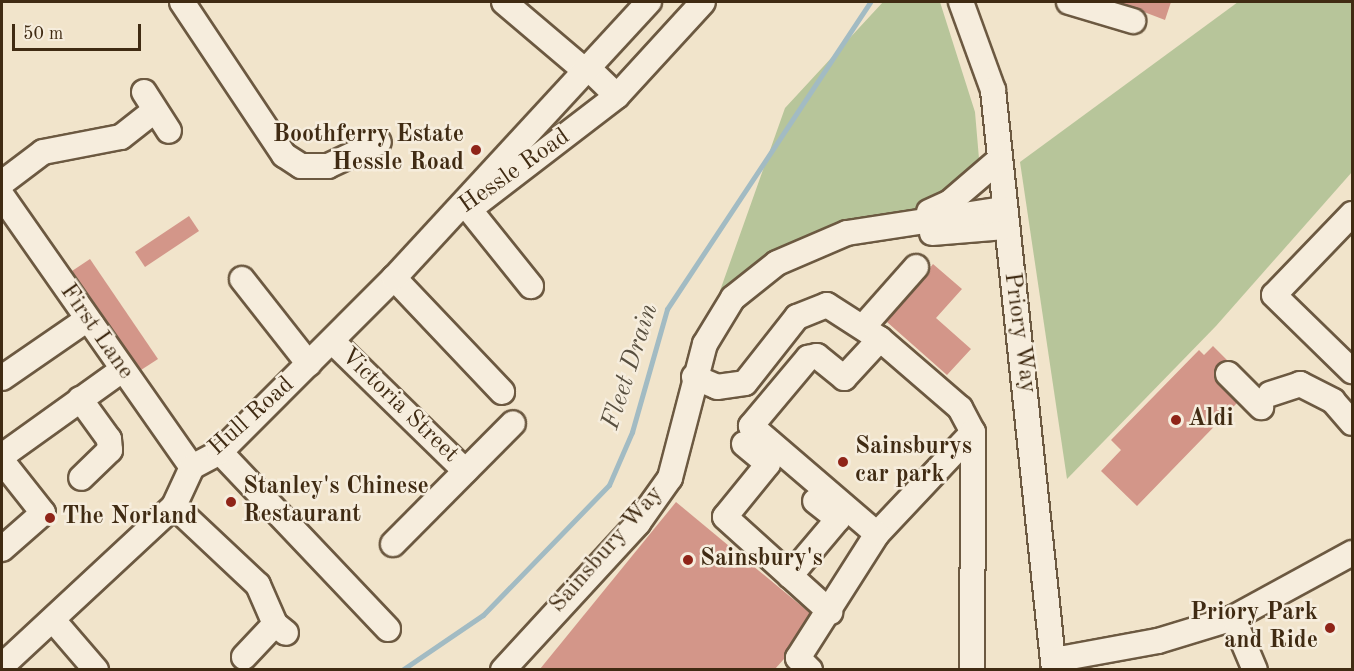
<!DOCTYPE html>
<html>
<head>
<meta charset="utf-8">
<style>
  body { margin:0 }
  #map { position:relative; width:1354px; height:671px; overflow:hidden; background:#f1e4cb; font-family:"Old Standard TT",serif }
  div>[style] { position:absolute }
  [style*='--x'] { left:calc(var(--x)*1px); top:calc(var(--y)*1px); width:calc(var(--w)*1px); rotate:calc(var(--a)*1deg) }
  .green>* { inset:0; background:#b7c59a }
  .stream>* { height:5px; margin:-2.5px; padding:0 2.5px; transform-origin:2.5px; border-radius:2.5px; background:#a2bbc3 }
  .building>* { inset:0; background:#d39689 }
  .roads { filter:drop-shadow(2px 0 #6c5941) drop-shadow(-2px 0 #6c5941) drop-shadow(0 2px #6c5941) drop-shadow(0 -2px #6c5941) }
  .minor>* { height:24px; margin:-12px; padding:0 12px; transform-origin:12px; border-radius:12px; background:#f6eddd }
  .dots>* { width:16px; height:16px; translate:-50% -50%; box-sizing:border-box; border:3px solid #f6eddd; border-radius:50% }
  span { translate:-50% -50%; white-space:nowrap; text-align:center; line-height:1.15; -webkit-text-stroke:5px #f6eddd; paint-order:stroke }
  .poi-label { font-size:24px; color:#402b13; font-weight:700 }
  .right { translate:-100% -50%; text-align:right }
  .left { translate:0 -50%; text-align:left }
  .street-label { font-size:24px; color:#402b13 }
  .water-label { font-size:26px; color:#584f3f; font-style:italic }
  .frame { position:absolute; inset:0; border:3px solid #402b13; pointer-events:none }
  .scale { position:absolute; left:12px; top:24px; width:129px; height:27px; box-sizing:border-box; border:3px solid #402b13; border-top:0; padding-left:8px; font-size:18px; line-height:21px; white-space:nowrap; color:#402b13; -webkit-text-stroke:4px #f6eddd; paint-order:stroke }
</style>
</head>
<body>
<div id="map">
  <div class="green">
    <div style="clip-path:polygon(883px 2px,940px 2px,975px 112px,981px 182px,967px 200px,790px 247px,716px 302px,785px 108px)"></div>
    <div style="clip-path:polygon(1238px 2px,1352px 2px,1352px 172px,1216px 326px,1067px 479px,1020px 162px)"></div>
  </div>
  <div class="stream">
    <div style="--x:402;--y:670;--w:98;--a:-34.2"></div>
    <div style="--x:483;--y:615;--w:181;--a:-45.9"></div>
    <div style="--x:609;--y:485;--w:58;--a:-66.5"></div>
    <div style="--x:632;--y:432;--w:128;--a:-74.1"></div>
    <div style="--x:667;--y:309;--w:368;--a:-56.5"></div>
  </div>
  <div class="building">
    <div style="clip-path:polygon(1118px 2px,1171px 2px,1165px 20px)"></div>
    <div style="clip-path:polygon(189px 216px,199px 231px,145px 267px,135px 252px)"></div>
    <div style="clip-path:polygon(90px 259px,158px 359px,141px 370px,72px 271px)"></div>
    <div style="clip-path:polygon(933px 264px,962px 289px,936px 318px,971px 349px,947px 375px,887px 322px)"></div>
    <div style="clip-path:polygon(1213px 346px,1227px 360px,1218px 364px,1214px 378px,1237px 403px,1137px 506px,1101px 471px,1121px 450px,1111px 440px,1199px 350px,1204px 355px)"></div>
    <div style="clip-path:polygon(676px 502px,810px 613px,784px 659px,775px 669px,540px 669px)"></div>
  </div>
  <div class="roads">
    <div class="minor">
      <div style="--x:182;--y:2;--w:184;--a:56.3"></div>
      <div style="--x:284;--y:155;--w:20;--a:33"></div>
      <div style="--x:301;--y:166;--w:27;--a:0"></div>
      <div style="--x:328;--y:166;--w:56;--a:-25.2"></div>
      <div style="--x:504;--y:2;--w:104;--a:40.3"></div>
      <div style="--x:961;--y:2;--w:94;--a:70"></div>
      <div style="--x:993;--y:90;--w:583;--a:84"></div>
      <div style="--x:1069;--y:2;--w:67;--a:16.5"></div>
      <div style="--x:586;--y:66;--w:43;--a:44.1"></div>
      <div style="--x:144;--y:92;--w:46;--a:57.3"></div>
      <div style="--x:2;--y:183;--w:51;--a:-37.1"></div>
      <div style="--x:43;--y:152;--w:79;--a:-10.9"></div>
      <div style="--x:121;--y:137;--w:42;--a:-38.2"></div>
      <div style="--x:2;--y:196;--w:331;--a:55"></div>
      <div style="--x:475;--y:205;--w:179;--a:-37.5"></div>
      <div style="--x:617;--y:96;--w:127;--a:-47.5"></div>
      <div style="--x:469;--y:209;--w:99;--a:51.2"></div>
      <div style="--x:929;--y:212;--w:23;--a:-25"></div>
      <div style="--x:950;--y:202;--w:65;--a:-40.6"></div>
      <div style="--x:1352;--y:214;--w:112;--a:133.9"></div>
      <div style="--x:1274;--y:295;--w:109;--a:44.3"></div>
      <div style="--x:932;--y:233;--w:73;--a:-4.7"></div>
      <div style="--x:394;--y:278;--w:157;--a:46.5"></div>
      <div style="--x:242;--y:279;--w:108;--a:51.8"></div>
      <div style="--x:863;--y:327;--w:80;--a:-48.5"></div>
      <div style="--x:332;--y:341;--w:186;--a:44.3"></div>
      <div style="--x:1228;--y:374;--w:47;--a:45"></div>
      <div style="--x:694;--y:377;--w:25;--a:23"></div>
      <div style="--x:717;--y:387;--w:28;--a:-8"></div>
      <div style="--x:745;--y:383;--w:84;--a:-51.8"></div>
      <div style="--x:797;--y:317;--w:32;--a:-22"></div>
      <div style="--x:827;--y:305;--w:63;--a:32.7"></div>
      <div style="--x:880;--y:339;--w:106;--a:40.8"></div>
      <div style="--x:960;--y:408;--w:27;--a:62"></div>
      <div style="--x:973;--y:432;--w:238;--a:90.2"></div>
      <div style="--x:2;--y:378;--w:102;--a:-34.6"></div>
      <div style="--x:1270;--y:394;--w:32;--a:-18"></div>
      <div style="--x:1300;--y:384;--w:37;--a:27"></div>
      <div style="--x:1333;--y:401;--w:29;--a:49"></div>
      <div style="--x:80;--y:399;--w:49;--a:54.1"></div>
      <div style="--x:109;--y:439;--w:11;--a:85"></div>
      <div style="--x:110;--y:450;--w:40;--a:136"></div>
      <div style="--x:744;--y:444;--w:31;--a:40"></div>
      <div style="--x:768;--y:464;--w:68;--a:129.1"></div>
      <div style="--x:725;--y:517;--w:142;--a:42.1"></div>
      <div style="--x:220;--y:452;--w:244;--a:46.5"></div>
      <div style="--x:2;--y:456;--w:148;--a:-35.6"></div>
      <div style="--x:2;--y:461;--w:66;--a:51.7"></div>
      <div style="--x:43;--y:513;--w:55;--a:138.7"></div>
      <div style="--x:174;--y:506;--w:115;--a:43.2"></div>
      <div style="--x:258;--y:585;--w:43;--a:66.4"></div>
      <div style="--x:275;--y:624;--w:14;--a:39"></div>
      <div style="--x:877;--y:534;--w:140;--a:-46.7"></div>
      <div style="--x:393;--y:544;--w:170;--a:-45.2"></div>
      <div style="--x:790;--y:576;--w:75;--a:-49.9"></div>
      <div style="--x:838;--y:519;--w:29;--a:-142"></div>
      <div style="--x:1233;--y:618;--w:56;--a:67.1"></div>
      <div style="--x:53;--y:620;--w:66;--a:49.3"></div>
      <div style="--x:244;--y:657;--w:45;--a:-46.8"></div>
      <div style="--x:1054;--y:660;--w:106;--a:-10.4"></div>
      <div style="--x:1158;--y:641;--w:78;--a:-17"></div>
      <div style="--x:1233;--y:618;--w:136;--a:-28.6"></div>
      <div style="--x:2;--y:666;--w:235;--a:-42.9"></div>
      <div style="--x:174;--y:506;--w:43;--a:-65.2"></div>
      <div style="--x:192;--y:467;--w:32;--a:-28"></div>
      <div style="--x:220;--y:452;--w:246;--a:-45"></div>
      <div style="--x:394;--y:278;--w:376;--a:-47.3"></div>
      <div style="--x:503;--y:670;--w:200;--a:-47.4"></div>
      <div style="--x:638;--y:523;--w:55;--a:-54.6"></div>
      <div style="--x:670;--y:478;--w:138;--a:-75.4"></div>
      <div style="--x:705;--y:344;--w:54;--a:-58.7"></div>
      <div style="--x:733;--y:298;--w:56;--a:-38.5"></div>
      <div style="--x:777;--y:263;--w:76;--a:-23.2"></div>
      <div style="--x:847;--y:233;--w:159;--a:-8.7"></div>
      <div style="--x:810;--y:670;--w:17;--a:-135"></div>
      <div style="--x:798;--y:658;--w:147;--a:-57.5"></div>
      <div style="--x:877;--y:534;--w:166;--a:-139.4"></div>
      <div style="--x:751;--y:426;--w:89;--a:-50"></div>
      <div style="--x:808;--y:358;--w:9;--a:-13"></div>
      <div style="--x:817;--y:356;--w:35;--a:39"></div>
      <div style="--x:844;--y:378;--w:53;--a:-47.3"></div>
    </div>
  </div>
  <div class="dots">
    <div style="left:476px;top:150px;background:#8f2418"></div>
    <div style="left:1176px;top:420px;background:#8f2418"></div>
    <div style="left:843px;top:462px;background:#8f2418"></div>
    <div style="left:231px;top:502px;background:#8f2418"></div>
    <div style="left:50px;top:518px;background:#8f2418"></div>
    <div style="left:688px;top:560px;background:#8f2418"></div>
    <div style="left:1330px;top:628px;background:#8f2418"></div>
  </div>
  <div class="poi-label">
    <span class="right" style="left:464px;top:150px">Boothferry Estate<br>Hessle Road</span>
    <span class="left" style="left:1188px;top:420px">Aldi</span>
    <span class="left" style="left:855px;top:462px">Sainsburys<br>car park</span>
    <span class="left" style="left:243px;top:502px">Stanley's Chinese<br>Restaurant</span>
    <span class="left" style="left:62px;top:518px">The Norland</span>
    <span class="left" style="left:700px;top:560px">Sainsbury's</span>
    <span class="right" style="left:1318px;top:628px">Priory Park<br>and Ride</span>
  </div>
  <div class="street-label">
    <span style="left:515px;top:172px;rotate:-35deg">Hessle Road</span>
    <span style="left:96px;top:332px;rotate:55deg">First Lane</span>
    <span style="left:1019px;top:333px;rotate:82deg">Priory Way</span>
    <span style="left:399px;top:406px;rotate:44deg">Victoria Street</span>
    <span style="left:252px;top:417px;rotate:-42deg">Hull Road</span>
    <span style="left:607px;top:550px;rotate:-49deg">Sainsbury Way</span>
  </div>
  <div class="water-label">
    <span style="left:631px;top:367px;rotate:-72deg">Fleet Drain</span>
  </div>
  <div class="frame"></div>
  <div class="scale">50 m</div>
</div>
</body>
</html>
